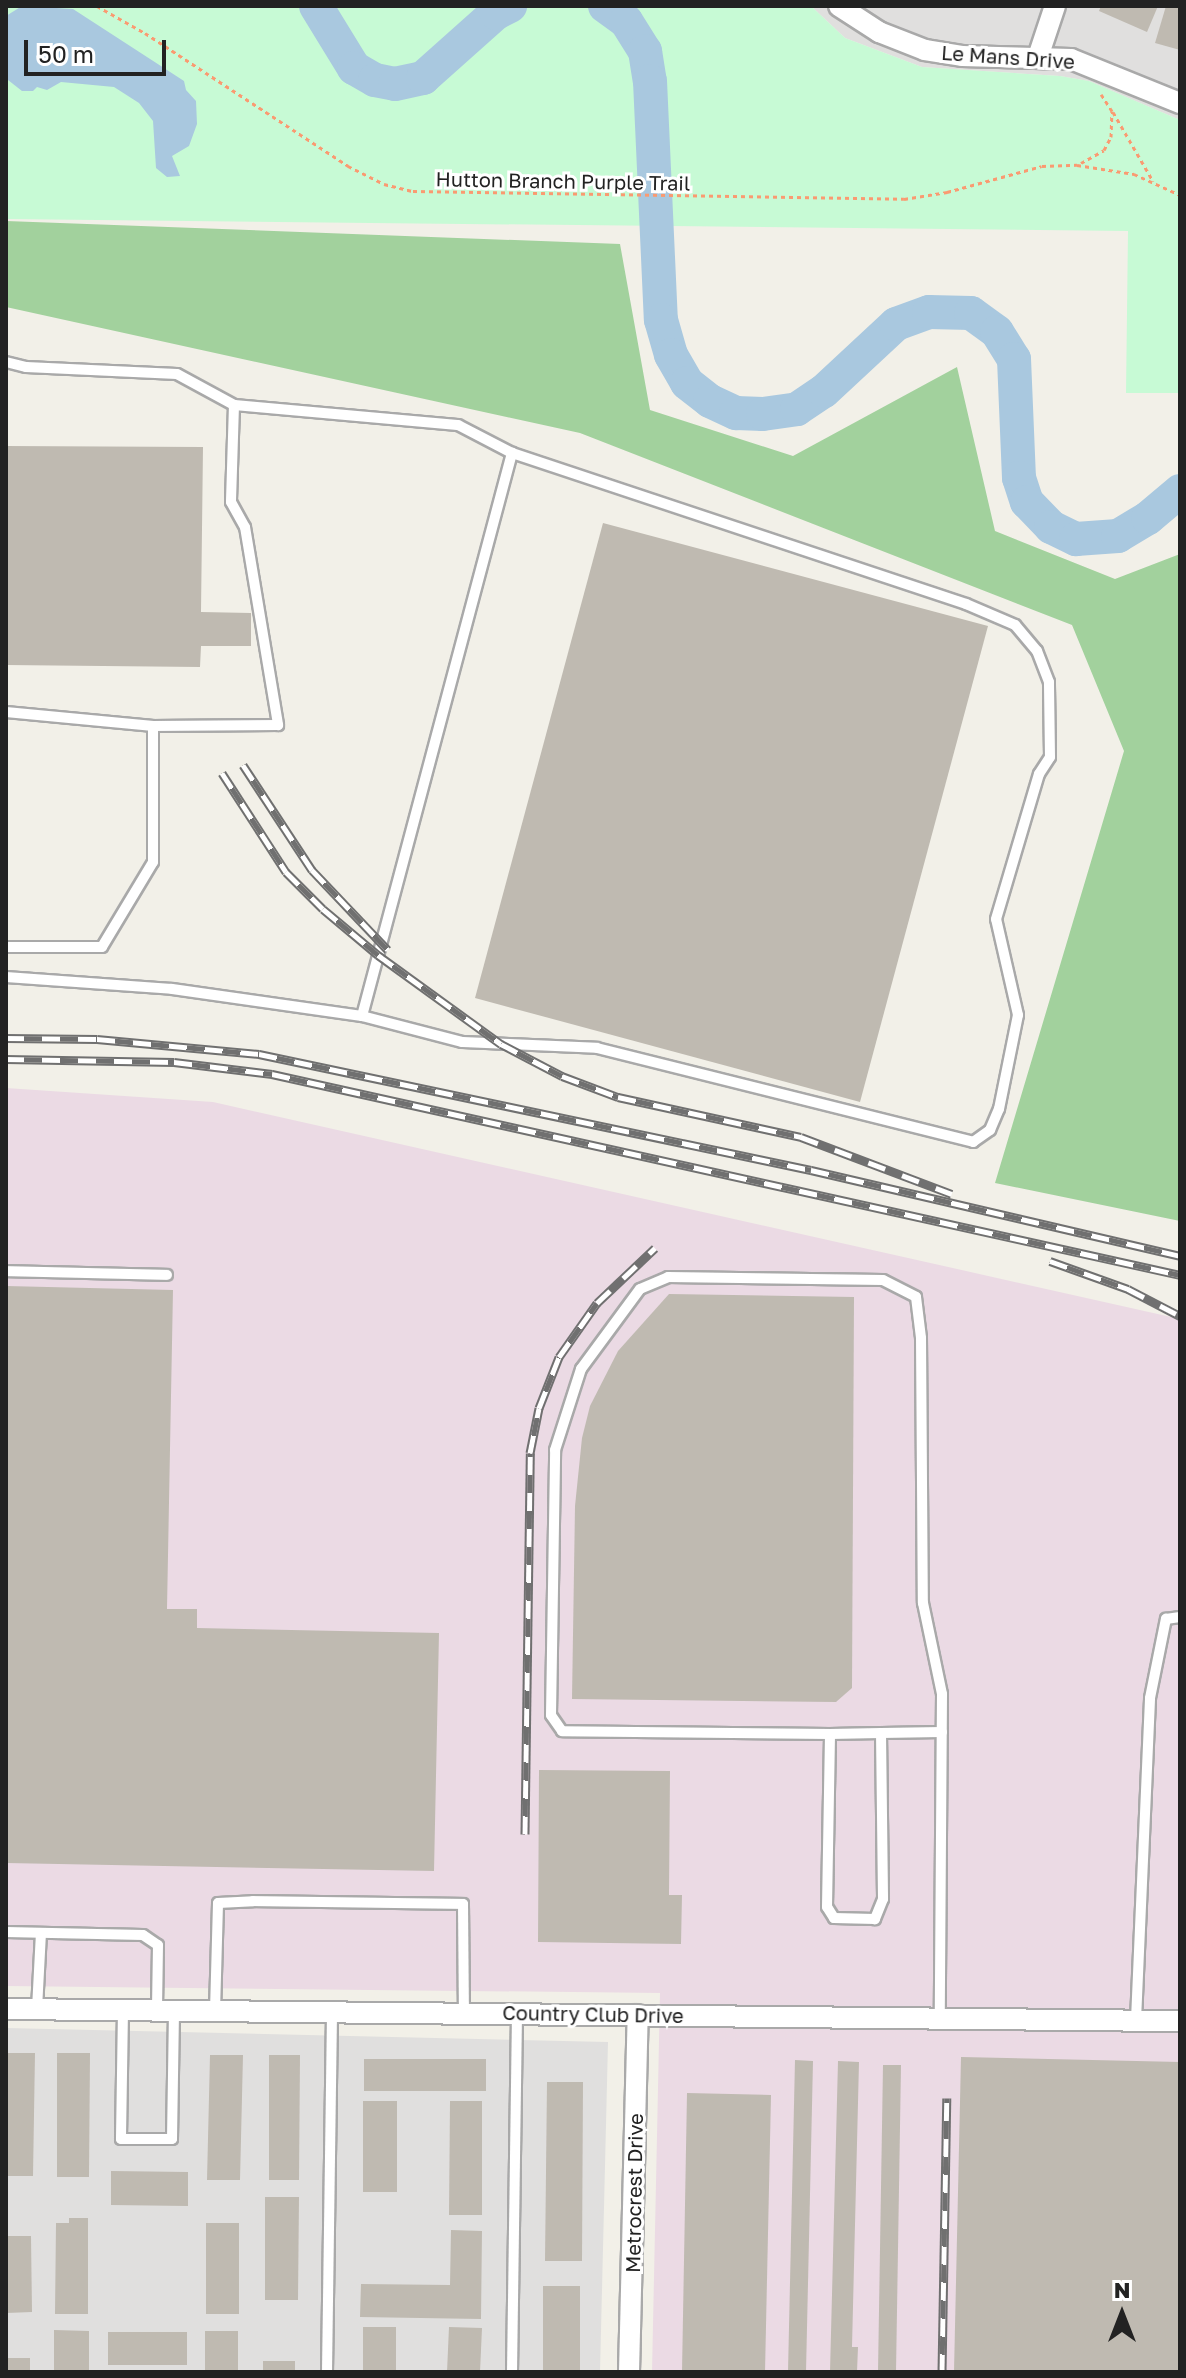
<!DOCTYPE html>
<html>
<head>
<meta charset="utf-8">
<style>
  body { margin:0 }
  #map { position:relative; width:1186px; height:2378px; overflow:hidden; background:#f2f0e8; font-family:"Golos Text",sans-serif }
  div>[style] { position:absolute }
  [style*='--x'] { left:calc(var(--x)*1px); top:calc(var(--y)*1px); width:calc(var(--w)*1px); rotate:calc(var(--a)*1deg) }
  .residential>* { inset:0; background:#e0dfde }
  .industrial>* { inset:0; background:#ebdae4 }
  .forest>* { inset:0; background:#a2d19d }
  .park>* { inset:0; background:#c7fad5 }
  .water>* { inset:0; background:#a9c8df }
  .river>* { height:34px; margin:-17px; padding:0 17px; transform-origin:17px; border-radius:17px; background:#a9c8df }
  .building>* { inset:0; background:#bfbab1 }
  .path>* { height:3px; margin-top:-1.5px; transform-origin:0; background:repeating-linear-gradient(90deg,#fa9a71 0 4px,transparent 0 8px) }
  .roads { filter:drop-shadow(2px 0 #a9a9a9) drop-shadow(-2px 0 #a9a9a9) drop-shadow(0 2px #a9a9a9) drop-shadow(0 -2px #a9a9a9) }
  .lane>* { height:10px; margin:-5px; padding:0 5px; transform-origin:5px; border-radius:5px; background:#fff }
  .street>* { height:20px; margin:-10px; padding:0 10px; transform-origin:10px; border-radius:10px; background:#fff }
  .rail>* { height:9px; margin-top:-4.5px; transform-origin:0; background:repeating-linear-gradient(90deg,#fff 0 18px,#707070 0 36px); box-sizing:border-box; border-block:2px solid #707070 }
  span { translate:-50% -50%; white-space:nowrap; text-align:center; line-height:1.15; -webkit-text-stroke:6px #fff; paint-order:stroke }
  .street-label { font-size:20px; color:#222 }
  .frame { position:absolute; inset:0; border:8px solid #222; pointer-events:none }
  .north { position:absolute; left:1082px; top:2274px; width:80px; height:80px; -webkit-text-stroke:6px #fff; paint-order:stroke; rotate:0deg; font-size:22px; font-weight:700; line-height:32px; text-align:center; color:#222 }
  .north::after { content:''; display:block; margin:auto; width:28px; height:36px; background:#222; clip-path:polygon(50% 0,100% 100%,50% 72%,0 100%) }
  .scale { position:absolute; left:24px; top:40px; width:142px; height:36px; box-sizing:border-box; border:4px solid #222; border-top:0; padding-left:10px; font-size:24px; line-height:28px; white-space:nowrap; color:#222; -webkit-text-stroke:6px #fff; paint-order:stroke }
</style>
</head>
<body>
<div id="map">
  <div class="residential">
    <div style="clip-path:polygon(811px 6px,1180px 6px,1180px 120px,1089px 81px,1060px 76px,922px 67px,845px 38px)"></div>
    <div style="clip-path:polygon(6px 2028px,608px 2042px,600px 2372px,6px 2372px)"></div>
  </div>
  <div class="industrial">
    <div style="clip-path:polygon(6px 1088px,213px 1102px,1180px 1319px,1180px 2372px,652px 2372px,660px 1993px,6px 1986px)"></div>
  </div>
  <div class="forest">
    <div style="clip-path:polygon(6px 221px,620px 244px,650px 410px,793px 456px,957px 367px,995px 531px,1115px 579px,1180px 554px,1180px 1221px,995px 1183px,1124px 751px,1072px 625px,580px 433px,6px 307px)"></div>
  </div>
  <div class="park">
    <div style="clip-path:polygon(6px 6px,811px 6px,845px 38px,922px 67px,1060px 76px,1089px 81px,1180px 120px,1180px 393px,1126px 393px,1128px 231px,6px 219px)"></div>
  </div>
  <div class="water">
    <div style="clip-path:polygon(22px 6px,73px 9px,184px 81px,186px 90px,196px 101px,197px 124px,189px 146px,172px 156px,180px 176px,167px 177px,156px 168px,153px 121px,139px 103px,114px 87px,61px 82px,47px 90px,37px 87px,33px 91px,22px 91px,8px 80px,6px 16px)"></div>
  </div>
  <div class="river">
    <div style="--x:316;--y:6;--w:73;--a:58.5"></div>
    <div style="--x:354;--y:68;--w:24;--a:30"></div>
    <div style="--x:375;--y:80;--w:20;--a:11"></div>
    <div style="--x:395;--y:84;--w:29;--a:-12"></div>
    <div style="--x:423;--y:78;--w:98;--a:-41.7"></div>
    <div style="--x:496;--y:13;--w:16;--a:-27"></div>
    <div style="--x:605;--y:6;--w:26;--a:36"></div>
    <div style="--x:626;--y:21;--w:36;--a:58"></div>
    <div style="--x:645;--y:51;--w:30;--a:81"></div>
    <div style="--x:650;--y:81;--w:239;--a:87.4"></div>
    <div style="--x:661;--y:320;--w:36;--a:74"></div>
    <div style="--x:671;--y:355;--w:32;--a:60"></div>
    <div style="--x:687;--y:383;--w:29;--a:38"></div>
    <div style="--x:710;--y:401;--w:29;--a:25"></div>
    <div style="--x:736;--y:413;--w:27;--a:2"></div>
    <div style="--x:763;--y:414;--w:34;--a:-8"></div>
    <div style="--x:797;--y:409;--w:32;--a:-34"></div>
    <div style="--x:824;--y:391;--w:98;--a:-42.9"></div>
    <div style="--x:896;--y:324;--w:35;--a:-20"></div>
    <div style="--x:929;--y:312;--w:42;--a:1.4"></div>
    <div style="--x:971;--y:313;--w:32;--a:36"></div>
    <div style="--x:997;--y:332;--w:32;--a:58"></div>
    <div style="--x:1014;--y:359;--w:119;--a:87.6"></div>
    <div style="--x:1019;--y:478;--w:25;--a:72"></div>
    <div style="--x:1027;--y:502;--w:35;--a:46"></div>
    <div style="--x:1051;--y:527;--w:28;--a:26"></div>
    <div style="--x:1076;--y:539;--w:42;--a:-4.1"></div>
    <div style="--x:1118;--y:536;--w:35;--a:-31"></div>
    <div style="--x:1148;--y:518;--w:42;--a:-40.2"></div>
  </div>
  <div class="building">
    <div style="clip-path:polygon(1101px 6px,1158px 6px,1147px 32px,1099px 11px)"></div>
    <div style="clip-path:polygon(1166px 6px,1180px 6px,1180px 50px,1155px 43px)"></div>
    <div style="clip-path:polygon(6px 446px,203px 447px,201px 612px,251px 613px,251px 646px,201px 646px,200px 667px,6px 665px)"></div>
    <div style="clip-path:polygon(603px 523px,988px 626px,860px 1102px,475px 998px)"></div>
    <div style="clip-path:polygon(6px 1286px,173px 1290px,167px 1609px,197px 1609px,197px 1628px,439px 1633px,434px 1871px,6px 1863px)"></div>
    <div style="clip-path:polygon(669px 1294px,854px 1297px,852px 1688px,836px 1702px,572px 1699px,575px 1506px,582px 1438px,590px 1406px,618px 1351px)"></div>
    <div style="clip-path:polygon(539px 1770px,670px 1771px,669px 1895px,682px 1895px,681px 1944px,538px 1942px)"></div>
    <div style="clip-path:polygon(7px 2053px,35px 2053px,33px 2176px,6px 2176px)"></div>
    <div style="clip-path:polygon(57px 2053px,90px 2053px,89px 2177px,57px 2177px)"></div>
    <div style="clip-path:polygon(210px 2055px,243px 2055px,240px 2180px,207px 2180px)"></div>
    <div style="clip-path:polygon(269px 2055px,300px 2055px,299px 2180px,269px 2180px)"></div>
    <div style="clip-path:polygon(961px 2057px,1180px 2062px,1180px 2372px,954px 2372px)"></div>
    <div style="clip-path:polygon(364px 2059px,486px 2059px,486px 2091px,364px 2091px)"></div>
    <div style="clip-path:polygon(795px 2060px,813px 2061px,806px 2372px,788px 2372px)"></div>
    <div style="clip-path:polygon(838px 2061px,859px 2062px,852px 2347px,858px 2347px,857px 2372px,830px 2372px)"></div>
    <div style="clip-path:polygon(883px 2065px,901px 2065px,896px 2372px,878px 2372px)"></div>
    <div style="clip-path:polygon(547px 2082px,583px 2082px,582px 2261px,545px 2261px)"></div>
    <div style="clip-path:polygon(687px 2093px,771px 2095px,765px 2372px,682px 2372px)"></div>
    <div style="clip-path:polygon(363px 2101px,397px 2101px,397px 2192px,363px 2192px)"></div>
    <div style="clip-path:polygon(450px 2101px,482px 2101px,482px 2215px,449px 2215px)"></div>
    <div style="clip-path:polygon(111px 2171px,188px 2172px,188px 2206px,111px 2205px)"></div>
    <div style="clip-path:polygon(265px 2197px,299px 2197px,298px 2300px,265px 2300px)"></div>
    <div style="clip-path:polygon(69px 2218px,88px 2218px,88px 2314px,55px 2314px,56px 2223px,69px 2223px)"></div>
    <div style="clip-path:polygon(206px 2223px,239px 2223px,239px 2314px,206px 2314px)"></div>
    <div style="clip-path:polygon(451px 2230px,482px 2231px,481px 2319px,360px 2317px,361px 2284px,450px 2285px)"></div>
    <div style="clip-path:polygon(6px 2236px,31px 2236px,32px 2312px,6px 2313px)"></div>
    <div style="clip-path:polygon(543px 2286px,580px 2286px,580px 2372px,543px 2372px)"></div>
    <div style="clip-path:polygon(363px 2327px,396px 2327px,396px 2372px,363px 2372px)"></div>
    <div style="clip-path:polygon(449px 2327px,482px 2328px,480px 2372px,447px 2372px)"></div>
    <div style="clip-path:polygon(54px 2330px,89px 2331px,89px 2372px,54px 2372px)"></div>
    <div style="clip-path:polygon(205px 2331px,238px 2331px,238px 2372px,205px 2372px)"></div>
    <div style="clip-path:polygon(108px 2332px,187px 2332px,187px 2365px,108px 2365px)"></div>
    <div style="clip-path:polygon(6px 2358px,30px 2358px,30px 2372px,6px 2372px)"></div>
    <div style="clip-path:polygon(263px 2361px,295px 2361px,295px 2372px,263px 2372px)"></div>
  </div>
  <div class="path">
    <div style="--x:97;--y:6;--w:55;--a:29.4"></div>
    <div style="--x:145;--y:33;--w:243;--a:33.2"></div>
    <div style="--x:348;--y:166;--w:40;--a:26.6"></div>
    <div style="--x:384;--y:184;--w:30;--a:14"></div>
    <div style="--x:413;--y:191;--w:491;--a:0.9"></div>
    <div style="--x:904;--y:199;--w:44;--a:-9.2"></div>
    <div style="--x:947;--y:192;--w:98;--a:-15.3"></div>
    <div style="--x:1042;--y:166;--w:35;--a:-2"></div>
    <div style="--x:1077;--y:165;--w:58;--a:9"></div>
    <div style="--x:1134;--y:174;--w:51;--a:24.5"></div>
    <div style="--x:1113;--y:112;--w:80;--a:59.9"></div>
    <div style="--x:1081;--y:163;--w:26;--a:-29"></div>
    <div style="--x:1104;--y:150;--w:15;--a:-62"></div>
    <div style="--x:1111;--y:137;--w:26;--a:-88"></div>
    <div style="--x:1112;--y:111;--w:20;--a:-123"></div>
  </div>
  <div class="roads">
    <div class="lane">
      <div style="--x:6;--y:362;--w:21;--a:14"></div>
      <div style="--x:26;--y:367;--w:151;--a:2.7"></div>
      <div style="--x:177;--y:374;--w:65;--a:28.5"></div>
      <div style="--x:234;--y:405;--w:97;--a:91.8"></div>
      <div style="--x:231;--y:502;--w:29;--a:61"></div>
      <div style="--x:245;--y:527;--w:201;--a:80.5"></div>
      <div style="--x:278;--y:725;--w:125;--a:179.5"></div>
      <div style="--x:6;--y:712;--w:148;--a:5.4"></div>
      <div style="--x:153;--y:726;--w:136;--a:90"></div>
      <div style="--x:153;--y:862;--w:99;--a:121"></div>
      <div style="--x:102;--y:947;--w:96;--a:180"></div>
      <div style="--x:6;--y:977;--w:166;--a:4.1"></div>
      <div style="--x:172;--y:989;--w:192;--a:8.1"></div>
      <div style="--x:362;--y:1016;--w:583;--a:-75.08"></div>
      <div style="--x:512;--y:453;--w:61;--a:-152.6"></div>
      <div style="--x:458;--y:425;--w:225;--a:-174.9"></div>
      <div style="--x:362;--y:1016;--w:103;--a:14.6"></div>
      <div style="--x:462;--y:1042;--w:135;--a:2.5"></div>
      <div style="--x:597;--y:1048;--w:388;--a:14"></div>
      <div style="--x:973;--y:1142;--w:21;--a:-35"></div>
      <div style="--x:990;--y:1130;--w:23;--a:-67"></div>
      <div style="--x:999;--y:1109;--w:96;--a:-78.6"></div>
      <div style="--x:1018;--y:1015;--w:98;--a:-102.9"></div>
      <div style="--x:996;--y:919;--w:151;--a:-73.5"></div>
      <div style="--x:1039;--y:774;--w:20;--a:-57"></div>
      <div style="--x:1050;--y:757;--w:75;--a:-90.8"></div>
      <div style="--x:1049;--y:682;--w:33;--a:-111"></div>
      <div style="--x:1037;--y:651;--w:34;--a:-130"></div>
      <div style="--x:1015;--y:625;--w:53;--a:-156.8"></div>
      <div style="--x:966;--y:604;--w:478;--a:-161.6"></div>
      <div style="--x:6;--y:1271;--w:161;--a:1.4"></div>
      <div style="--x:881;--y:1733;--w:166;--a:89.3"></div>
      <div style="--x:883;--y:1899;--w:22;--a:112"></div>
      <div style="--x:875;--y:1919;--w:41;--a:-178.6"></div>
      <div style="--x:834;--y:1918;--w:13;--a:-122"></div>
      <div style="--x:827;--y:1907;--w:173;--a:-89"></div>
      <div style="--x:830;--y:1734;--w:51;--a:-1.1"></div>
      <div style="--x:881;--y:1733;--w:61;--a:-0.9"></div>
      <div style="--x:830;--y:1734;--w:268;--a:-179.4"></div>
      <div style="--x:562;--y:1731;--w:19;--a:-125"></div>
      <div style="--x:551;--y:1715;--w:265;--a:-89.1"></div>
      <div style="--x:555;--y:1450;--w:85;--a:-72.2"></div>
      <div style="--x:581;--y:1369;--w:99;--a:-53.6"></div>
      <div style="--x:640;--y:1289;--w:30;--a:-23"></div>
      <div style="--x:668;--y:1277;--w:215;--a:0.8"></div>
      <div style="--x:883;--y:1280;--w:37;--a:27"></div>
      <div style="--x:916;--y:1297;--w:41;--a:83"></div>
      <div style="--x:921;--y:1338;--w:265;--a:89.6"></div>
      <div style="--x:923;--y:1603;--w:93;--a:78.2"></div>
      <div style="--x:942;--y:1694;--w:324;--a:90.4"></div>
      <div style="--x:6;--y:1932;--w:137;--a:1.3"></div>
      <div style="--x:143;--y:1935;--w:18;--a:34"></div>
      <div style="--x:158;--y:1945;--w:65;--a:90.9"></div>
      <div style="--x:37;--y:2009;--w:76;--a:-87"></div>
      <div style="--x:123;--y:2010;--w:129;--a:90.9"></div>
      <div style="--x:121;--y:2139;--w:51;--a:0"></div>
      <div style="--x:172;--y:2139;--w:128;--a:-89.1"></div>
      <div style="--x:215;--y:2011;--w:108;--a:-88.4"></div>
      <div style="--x:218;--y:1903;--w:35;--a:-3"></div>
      <div style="--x:253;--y:1901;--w:210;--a:0.8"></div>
      <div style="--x:463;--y:1904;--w:109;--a:89.5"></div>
      <div style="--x:1136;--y:2020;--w:322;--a:-87.5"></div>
      <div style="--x:1150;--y:1698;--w:81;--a:-78.6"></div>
      <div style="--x:1166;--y:1619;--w:14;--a:-8"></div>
      <div style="--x:327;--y:2372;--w:360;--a:-89.2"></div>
      <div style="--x:512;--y:2372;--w:358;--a:-89.2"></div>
    </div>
    <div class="street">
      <div style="--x:839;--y:6;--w:48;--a:33"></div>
      <div style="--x:879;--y:32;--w:49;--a:21.4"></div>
      <div style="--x:925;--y:50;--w:37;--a:9"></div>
      <div style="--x:962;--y:56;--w:109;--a:1.6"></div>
      <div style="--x:1071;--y:59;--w:118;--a:22"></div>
      <div style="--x:1038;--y:57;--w:54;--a:-71.6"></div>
      <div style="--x:6;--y:2009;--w:1174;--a:0.59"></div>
      <div style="--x:629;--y:2372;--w:357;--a:-88.6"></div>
    </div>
  </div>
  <div class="rail">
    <div style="--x:243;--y:765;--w:126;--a:56.7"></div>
    <div style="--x:312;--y:870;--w:110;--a:46.5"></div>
    <div style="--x:222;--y:773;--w:118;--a:57.1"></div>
    <div style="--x:286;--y:872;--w:52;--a:45"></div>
    <div style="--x:323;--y:909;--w:72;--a:39.9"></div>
    <div style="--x:378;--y:955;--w:152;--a:35.9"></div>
    <div style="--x:501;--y:1044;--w:69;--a:27.7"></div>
    <div style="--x:562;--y:1076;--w:60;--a:20.6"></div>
    <div style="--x:618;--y:1097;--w:187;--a:12.3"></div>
    <div style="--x:801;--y:1137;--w:161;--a:20.7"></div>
    <div style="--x:6;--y:1038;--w:91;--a:0.6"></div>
    <div style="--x:97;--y:1039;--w:163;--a:5.3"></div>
    <div style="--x:259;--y:1054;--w:564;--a:11.87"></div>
    <div style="--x:811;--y:1170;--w:379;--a:13.1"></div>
    <div style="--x:6;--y:1059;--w:168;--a:1"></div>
    <div style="--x:174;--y:1062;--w:99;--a:7"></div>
    <div style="--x:272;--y:1074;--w:930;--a:12.48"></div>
    <div style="--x:1050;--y:1261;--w:83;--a:19.7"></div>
    <div style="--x:1128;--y:1289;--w:59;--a:27.4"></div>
    <div style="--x:525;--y:1834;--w:381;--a:-89.2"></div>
    <div style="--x:530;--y:1453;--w:46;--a:-78.7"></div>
    <div style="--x:539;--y:1408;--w:55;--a:-68.6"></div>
    <div style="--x:559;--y:1357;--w:66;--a:-54.9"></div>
    <div style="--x:597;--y:1303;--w:80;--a:-43.5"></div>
    <div style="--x:942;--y:2372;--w:274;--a:-89"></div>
  </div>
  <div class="street-label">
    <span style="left:1008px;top:57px;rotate:4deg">Le Mans Drive</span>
    <span style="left:563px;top:181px;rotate:1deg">Hutton Branch Purple Trail</span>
    <span style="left:593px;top:2014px;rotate:1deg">Country Club Drive</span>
    <span style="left:634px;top:2193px;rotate:-89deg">Metrocrest Drive</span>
  </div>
  <div class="frame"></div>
  <div class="north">N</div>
  <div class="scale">50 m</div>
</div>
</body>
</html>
